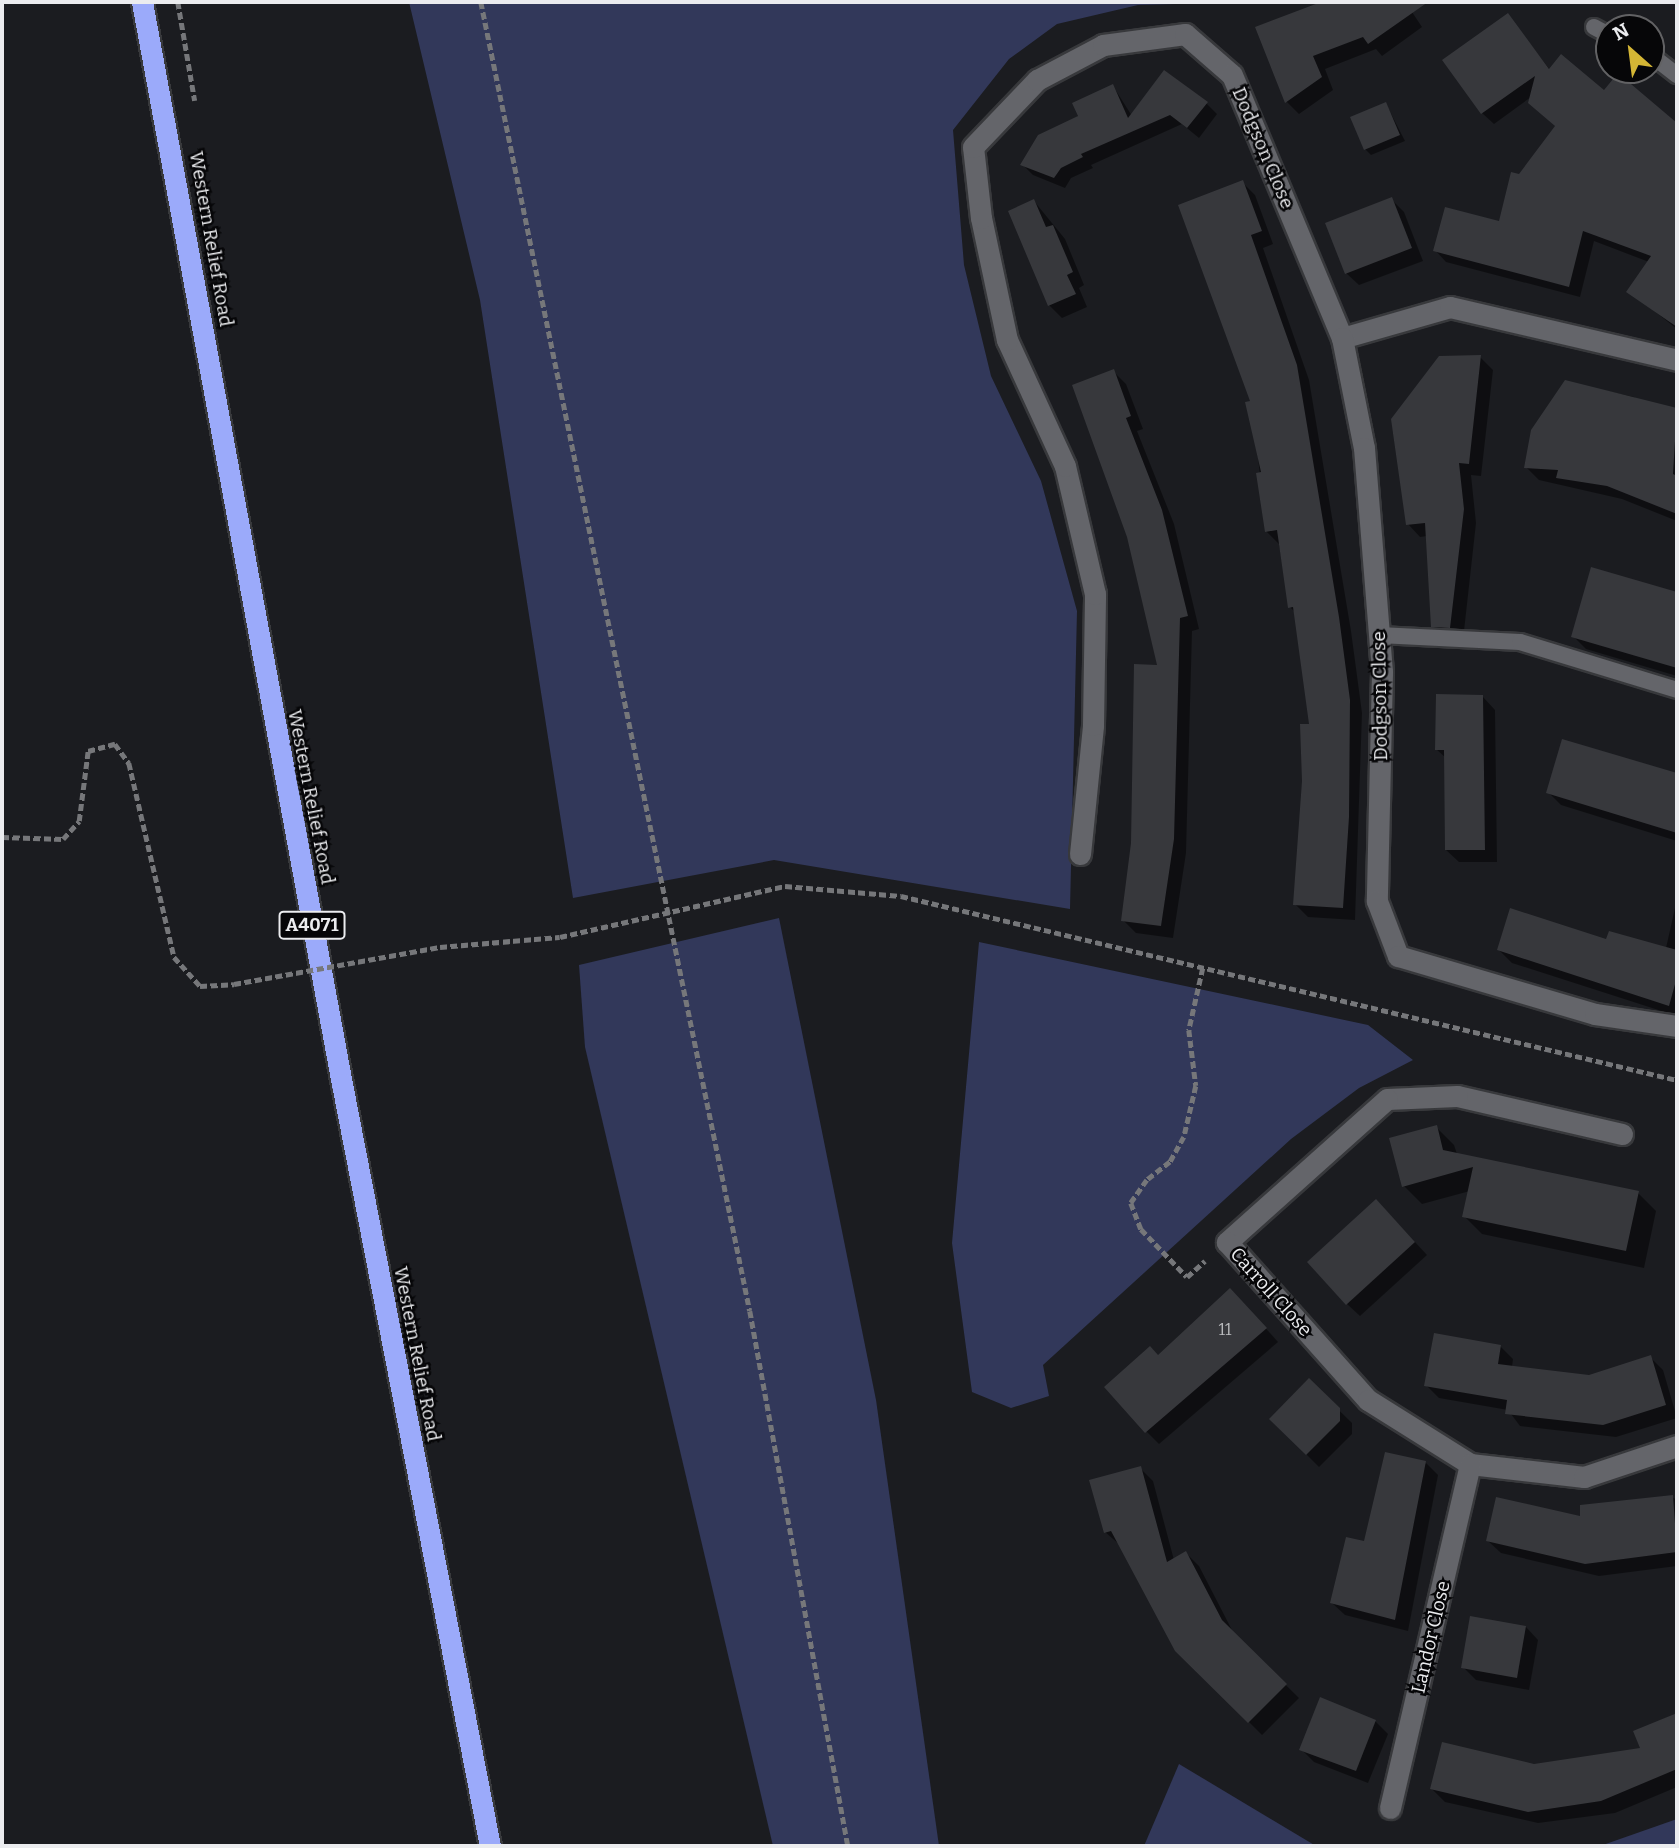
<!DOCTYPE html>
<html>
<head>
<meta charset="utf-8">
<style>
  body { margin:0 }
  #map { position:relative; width:1679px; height:1848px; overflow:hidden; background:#1b1c20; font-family:Bitter,serif }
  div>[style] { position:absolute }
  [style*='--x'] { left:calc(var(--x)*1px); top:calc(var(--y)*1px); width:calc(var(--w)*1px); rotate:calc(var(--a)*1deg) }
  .green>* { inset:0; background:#32385a }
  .shadow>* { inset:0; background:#0007 }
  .building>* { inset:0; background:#37383c }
  .path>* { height:4.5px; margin-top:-2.25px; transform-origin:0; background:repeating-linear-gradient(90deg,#76777a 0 7px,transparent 0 10.5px) }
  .roads { filter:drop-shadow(2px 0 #38393c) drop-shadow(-2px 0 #38393c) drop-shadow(0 2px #38393c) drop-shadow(0 -2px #38393c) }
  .lane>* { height:16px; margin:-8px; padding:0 8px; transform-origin:8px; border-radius:8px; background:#64656a }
  .street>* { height:21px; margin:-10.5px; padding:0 10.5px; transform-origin:10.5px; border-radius:10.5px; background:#64656a }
  .highway>* { height:21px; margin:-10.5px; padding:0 10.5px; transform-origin:10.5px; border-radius:10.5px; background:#9baafa }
  .path-bridge>* { height:4.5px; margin-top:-2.25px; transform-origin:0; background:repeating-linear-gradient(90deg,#76777a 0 7px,transparent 0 10.5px) }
  span { translate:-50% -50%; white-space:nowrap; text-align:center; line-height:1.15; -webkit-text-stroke:5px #060608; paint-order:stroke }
  .number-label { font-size:16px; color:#bebfc2 }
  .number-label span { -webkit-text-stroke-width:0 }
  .shield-label span { padding:2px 5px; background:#060608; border:2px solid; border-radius:5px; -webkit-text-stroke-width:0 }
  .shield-label { font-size:18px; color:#ebecef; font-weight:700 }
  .street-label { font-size:19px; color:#ebecef }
  .frame { position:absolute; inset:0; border:4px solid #ebecef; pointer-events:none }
  .north { position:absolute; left:1595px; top:14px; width:70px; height:70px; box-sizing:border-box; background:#060608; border:2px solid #626264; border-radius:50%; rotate:332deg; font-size:19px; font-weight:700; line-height:28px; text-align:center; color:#ebecef }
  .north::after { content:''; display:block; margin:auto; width:24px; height:32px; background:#d4b635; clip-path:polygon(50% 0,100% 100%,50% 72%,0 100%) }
</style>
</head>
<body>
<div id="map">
  <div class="green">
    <div style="clip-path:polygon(409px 2px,1251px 2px,1138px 5px,1057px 24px,1009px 59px,953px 130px,964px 265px,991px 376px,1041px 481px,1077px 611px,1070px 909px,774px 860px,573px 898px,480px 300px)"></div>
    <div style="clip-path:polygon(779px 918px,876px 1400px,939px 1846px,773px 1846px,585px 1047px,579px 965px)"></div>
    <div style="clip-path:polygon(979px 942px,1368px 1025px,1413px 1060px,1359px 1088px,1291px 1139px,1043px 1365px,1049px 1396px,1011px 1408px,972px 1392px,952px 1243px)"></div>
    <div style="clip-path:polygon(1179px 1764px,1316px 1846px,1144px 1846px)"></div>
    <div style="clip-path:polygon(1677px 1819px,1677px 1846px,1600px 1846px)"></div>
  </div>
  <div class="shadow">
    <div style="clip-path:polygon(1326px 2px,1418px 2px,1410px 9px,1422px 27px,1382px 56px,1376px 49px,1325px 69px,1333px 90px,1299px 114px,1287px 102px,1258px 28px)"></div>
    <div style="clip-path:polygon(1508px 15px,1550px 70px,1605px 93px,1619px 76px,1677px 125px,1677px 243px,1666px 251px,1677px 259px,1677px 329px,1629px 291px,1649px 262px,1594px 241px,1580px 297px,1446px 262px,1435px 250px,1500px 223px,1519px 176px,1556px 127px,1531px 97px,1494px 124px,1482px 113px)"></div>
    <div style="clip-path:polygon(1113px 86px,1132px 116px,1206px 103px,1217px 114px,1199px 138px,1182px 124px,1091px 165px,1093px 168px,1071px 178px,1065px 188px,1033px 175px,1022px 164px)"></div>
    <div style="clip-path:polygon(1386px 104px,1405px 141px,1371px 155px,1365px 149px)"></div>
    <div style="clip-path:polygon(1242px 182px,1255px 195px,1273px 244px,1263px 248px,1309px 380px,1351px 631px,1362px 713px,1355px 920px,1308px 917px,1295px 904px,1311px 726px,1296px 613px,1290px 607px,1279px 544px,1266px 531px,1252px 402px)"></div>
    <div style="clip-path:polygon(1391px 199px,1404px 212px,1423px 261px,1359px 285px,1346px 273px)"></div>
    <div style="clip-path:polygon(1034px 201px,1065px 239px,1084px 285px,1079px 288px,1087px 307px,1062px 318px,1049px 305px)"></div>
    <div style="clip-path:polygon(1480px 357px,1493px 370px,1481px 476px,1471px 475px,1476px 523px,1463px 640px,1445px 639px,1433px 626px,1427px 536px,1420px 537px,1408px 524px)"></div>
    <div style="clip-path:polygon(1113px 371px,1126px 384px,1143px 429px,1137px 431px,1174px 524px,1199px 629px,1192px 631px,1186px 853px,1173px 938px,1136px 933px,1123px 920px,1159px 666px)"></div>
    <div style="clip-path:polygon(1566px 382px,1634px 397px,1640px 403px,1677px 408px,1677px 521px,1622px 499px,1539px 480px,1526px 467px)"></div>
    <div style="clip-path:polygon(1592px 570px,1677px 594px,1677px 676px,1586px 649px,1573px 636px)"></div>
    <div style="clip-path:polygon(1483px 697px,1495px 710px,1497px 862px,1459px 862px,1446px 850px,1446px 758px,1436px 749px)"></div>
    <div style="clip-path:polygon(1563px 741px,1677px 775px,1677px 841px,1561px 805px,1548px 792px)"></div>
    <div style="clip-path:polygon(1677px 899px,1677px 1016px,1512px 963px,1499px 950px,1608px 941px,1666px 948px)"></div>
    <div style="clip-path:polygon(1436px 1127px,1454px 1145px,1457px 1154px,1638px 1193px,1656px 1211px,1644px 1268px,1482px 1234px,1464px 1216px,1470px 1191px,1422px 1204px,1404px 1186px)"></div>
    <div style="clip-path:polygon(1389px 1214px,1427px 1255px,1360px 1316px,1347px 1304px)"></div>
    <div style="clip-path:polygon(1243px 1303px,1278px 1342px,1159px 1444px,1146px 1431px,1158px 1357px)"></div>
    <div style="clip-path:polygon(1500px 1346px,1513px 1359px,1512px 1367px,1589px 1376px,1650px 1357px,1663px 1370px,1677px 1418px,1616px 1437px,1520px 1426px,1508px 1410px,1439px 1398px,1426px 1385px)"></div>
    <div style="clip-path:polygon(1309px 1381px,1352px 1423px,1352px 1434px,1319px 1467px,1271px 1419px)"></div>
    <div style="clip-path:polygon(1426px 1463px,1438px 1475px,1408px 1631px,1345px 1615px,1332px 1603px,1366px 1543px)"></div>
    <div style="clip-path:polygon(1140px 1468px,1153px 1481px,1174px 1560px,1186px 1553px,1199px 1566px,1234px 1634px,1299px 1698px,1262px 1735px,1177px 1650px,1120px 1545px,1105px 1532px)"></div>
    <div style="clip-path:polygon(1672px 1497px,1677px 1500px,1677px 1566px,1599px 1576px,1501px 1553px,1488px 1541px)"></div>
    <div style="clip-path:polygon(1526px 1627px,1538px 1640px,1529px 1690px,1476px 1680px,1463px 1667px)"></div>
    <div style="clip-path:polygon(1677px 1713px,1677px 1787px,1615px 1813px,1538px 1823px,1445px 1802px,1432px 1789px,1642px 1749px,1635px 1732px)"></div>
    <div style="clip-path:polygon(1375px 1721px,1388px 1734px,1368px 1783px,1314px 1762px,1301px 1749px)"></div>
  </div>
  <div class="building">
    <div style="clip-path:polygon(1321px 2px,1428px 2px,1368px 44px,1363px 37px,1313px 56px,1322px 77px,1285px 103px,1255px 27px)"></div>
    <div style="clip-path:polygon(1508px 13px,1549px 69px,1561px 54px,1604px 90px,1618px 73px,1677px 123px,1677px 327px,1626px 292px,1651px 256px,1583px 231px,1569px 287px,1433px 251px,1445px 207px,1499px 221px,1511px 172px,1519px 174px,1555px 126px,1528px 103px,1535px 76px,1481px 114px,1442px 60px)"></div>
    <div style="clip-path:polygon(1164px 70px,1208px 102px,1187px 128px,1170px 115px,1081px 154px,1083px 157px,1061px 168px,1054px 178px,1020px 165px,1038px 135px,1078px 116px,1072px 103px,1113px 84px,1128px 118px)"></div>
    <div style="clip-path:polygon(1386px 102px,1400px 135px,1364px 150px,1350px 117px)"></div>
    <div style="clip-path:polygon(1243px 180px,1262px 231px,1251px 235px,1297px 365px,1339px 617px,1350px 700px,1349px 817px,1343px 908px,1293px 905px,1302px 781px,1300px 724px,1309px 724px,1293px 607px,1288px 608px,1277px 530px,1265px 532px,1256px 473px,1261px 472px,1245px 402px,1250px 401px,1178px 205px)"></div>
    <div style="clip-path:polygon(1392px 197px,1412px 248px,1345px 274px,1325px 223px)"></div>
    <div style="clip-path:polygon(1034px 199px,1046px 227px,1053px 225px,1073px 272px,1067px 275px,1076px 294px,1048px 306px,1008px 211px)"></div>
    <div style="clip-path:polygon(1481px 355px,1469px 464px,1459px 463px,1464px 509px,1450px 628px,1431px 627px,1425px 523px,1406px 525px,1391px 419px,1439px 356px)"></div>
    <div style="clip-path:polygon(1114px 369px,1131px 416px,1126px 418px,1162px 510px,1188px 616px,1180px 618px,1174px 839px,1161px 926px,1121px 921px,1131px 843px,1134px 664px,1157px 665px,1127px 537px,1072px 385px)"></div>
    <div style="clip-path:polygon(1565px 380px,1677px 408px,1673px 474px,1677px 476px,1677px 514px,1607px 486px,1556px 478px,1558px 470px,1524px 468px,1531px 430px)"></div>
    <div style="clip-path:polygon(1591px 567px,1677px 592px,1677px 668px,1571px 637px)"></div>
    <div style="clip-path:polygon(1436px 694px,1483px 695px,1485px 850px,1445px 850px,1444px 750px,1435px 750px)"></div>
    <div style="clip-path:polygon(1562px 739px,1677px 773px,1677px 833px,1546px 793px)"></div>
    <div style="clip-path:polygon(1510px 908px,1606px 939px,1609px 931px,1677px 950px,1677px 977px,1669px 1006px,1497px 950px)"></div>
    <div style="clip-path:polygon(1437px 1125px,1443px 1150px,1639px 1191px,1626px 1251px,1462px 1217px,1473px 1167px,1402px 1187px,1389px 1138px)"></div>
    <div style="clip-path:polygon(1376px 1199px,1415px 1242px,1346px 1305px,1307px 1262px)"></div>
    <div style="clip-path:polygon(1230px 1288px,1267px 1328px,1145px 1433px,1104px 1387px,1150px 1346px,1158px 1355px)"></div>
    <div style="clip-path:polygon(1434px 1333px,1501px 1345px,1498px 1364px,1589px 1375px,1651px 1355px,1666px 1405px,1603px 1425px,1505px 1414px,1507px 1400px,1424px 1386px)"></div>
    <div style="clip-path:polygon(1309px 1378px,1340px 1408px,1340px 1421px,1306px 1455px,1269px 1419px)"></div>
    <div style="clip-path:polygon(1385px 1452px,1426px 1461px,1395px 1620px,1330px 1603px,1346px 1537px,1364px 1541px)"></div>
    <div style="clip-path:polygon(1141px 1466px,1167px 1562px,1186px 1551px,1222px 1620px,1287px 1684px,1248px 1723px,1175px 1651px,1111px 1531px,1104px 1533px,1089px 1480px)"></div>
    <div style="clip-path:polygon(1673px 1495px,1677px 1552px,1585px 1564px,1486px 1541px,1496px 1497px,1580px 1516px,1580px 1505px)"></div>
    <div style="clip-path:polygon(1470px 1616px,1526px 1626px,1517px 1678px,1461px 1668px)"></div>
    <div style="clip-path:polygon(1320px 1697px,1376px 1720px,1356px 1771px,1299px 1750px)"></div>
    <div style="clip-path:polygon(1677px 1713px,1677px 1769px,1601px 1801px,1528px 1812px,1430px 1789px,1442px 1742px,1534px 1764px,1640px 1748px,1633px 1731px)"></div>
  </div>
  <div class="path">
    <div style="--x:178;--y:2;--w:100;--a:80.3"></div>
    <div style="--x:481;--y:2;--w:1336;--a:78.39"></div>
    <div style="--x:750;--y:1311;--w:544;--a:79.62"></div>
    <div style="--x:2;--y:837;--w:61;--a:1.9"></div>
    <div style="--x:63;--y:839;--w:24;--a:-48"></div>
    <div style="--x:79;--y:821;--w:71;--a:-82.7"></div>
    <div style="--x:88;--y:751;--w:28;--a:-15"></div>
    <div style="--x:115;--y:744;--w:24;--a:54"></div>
    <div style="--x:129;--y:763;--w:199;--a:76.9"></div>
    <div style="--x:174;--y:957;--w:39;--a:48"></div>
    <div style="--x:200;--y:986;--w:34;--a:-3"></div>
    <div style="--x:785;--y:886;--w:116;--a:4.9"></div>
    <div style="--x:901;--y:896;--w:798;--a:13.34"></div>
    <div style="--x:440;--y:947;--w:120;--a:-4.8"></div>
    <div style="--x:1203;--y:968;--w:64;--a:102.7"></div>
    <div style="--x:1189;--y:1030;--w:56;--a:82.9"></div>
    <div style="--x:1196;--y:1086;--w:52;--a:103.2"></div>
    <div style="--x:1184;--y:1137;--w:29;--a:119"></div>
    <div style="--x:1170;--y:1162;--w:29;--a:142"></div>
    <div style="--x:1147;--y:1180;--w:28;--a:125"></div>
    <div style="--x:1131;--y:1203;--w:28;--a:69"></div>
    <div style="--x:1141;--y:1229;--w:66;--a:46.2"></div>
    <div style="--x:1187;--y:1277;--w:24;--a:-42"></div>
  </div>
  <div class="roads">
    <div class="lane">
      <div style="--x:1594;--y:27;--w:17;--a:28"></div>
      <div style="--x:1651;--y:55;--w:33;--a:38"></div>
      <div style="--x:1379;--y:635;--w:141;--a:2.8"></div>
      <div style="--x:1520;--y:642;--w:164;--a:17"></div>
    </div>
    <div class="street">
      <div style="--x:1342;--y:338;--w:112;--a:-16"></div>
      <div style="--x:1450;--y:307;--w:233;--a:13.1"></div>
      <div style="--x:1080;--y:854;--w:130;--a:-84.2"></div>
      <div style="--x:1093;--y:725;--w:131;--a:-89.1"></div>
      <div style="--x:1095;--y:594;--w:131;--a:-103.2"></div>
      <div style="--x:1065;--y:466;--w:139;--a:-114.7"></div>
      <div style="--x:1007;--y:340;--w:125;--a:-102"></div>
      <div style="--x:981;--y:218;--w:71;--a:-96.4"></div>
      <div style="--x:973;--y:147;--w:93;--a:-46.3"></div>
      <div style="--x:1037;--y:80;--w:75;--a:-27.9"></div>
      <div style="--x:1103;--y:45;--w:83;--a:-7.6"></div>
      <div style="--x:1185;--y:34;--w:62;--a:41.1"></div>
      <div style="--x:1232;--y:75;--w:285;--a:67.3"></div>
      <div style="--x:1342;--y:338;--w:112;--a:78.7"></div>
      <div style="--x:1364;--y:448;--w:225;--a:85.4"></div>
      <div style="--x:1382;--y:672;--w:229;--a:91.3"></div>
      <div style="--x:1377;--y:901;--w:59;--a:69.1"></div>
      <div style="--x:1398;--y:956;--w:205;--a:16.4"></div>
      <div style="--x:1595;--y:1014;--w:82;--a:8.4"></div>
      <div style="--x:1622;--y:1134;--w:169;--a:-167"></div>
      <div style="--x:1457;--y:1096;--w:70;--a:177.5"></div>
      <div style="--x:1387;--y:1099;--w:215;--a:138.2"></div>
      <div style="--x:1227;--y:1242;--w:212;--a:48.3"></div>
      <div style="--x:1368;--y:1400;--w:120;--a:32.1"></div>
      <div style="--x:1470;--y:1464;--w:115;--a:6.5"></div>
      <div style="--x:1584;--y:1477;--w:98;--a:-18.4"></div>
      <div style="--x:1390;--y:1808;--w:353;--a:-76.9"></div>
    </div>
    <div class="highway">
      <div style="--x:142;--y:2;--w:1100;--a:79.53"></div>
      <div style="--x:342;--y:1084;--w:776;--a:79.01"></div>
    </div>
  </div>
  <div class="path-bridge">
    <div style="--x:560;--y:937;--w:231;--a:-12.8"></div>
    <div style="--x:234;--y:984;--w:209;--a:-10.2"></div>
  </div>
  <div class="number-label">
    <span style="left:1225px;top:1330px">11</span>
  </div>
  <div class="shield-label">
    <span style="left:312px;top:925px">A4071</span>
  </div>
  <div class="street-label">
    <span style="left:1263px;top:148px;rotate:67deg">Dodgson Close</span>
    <span style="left:211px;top:239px;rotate:80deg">Western Relief Road</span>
    <span style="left:1380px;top:696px;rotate:-91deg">Dodgson Close</span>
    <span style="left:311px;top:797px;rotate:79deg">Western Relief Road</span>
    <span style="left:1271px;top:1292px;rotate:48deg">Carroll Close</span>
    <span style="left:417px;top:1354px;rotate:79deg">Western Relief Road</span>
    <span style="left:1431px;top:1637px;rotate:-77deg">Landor Close</span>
  </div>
  <div class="frame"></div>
  <div class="north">N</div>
</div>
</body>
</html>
